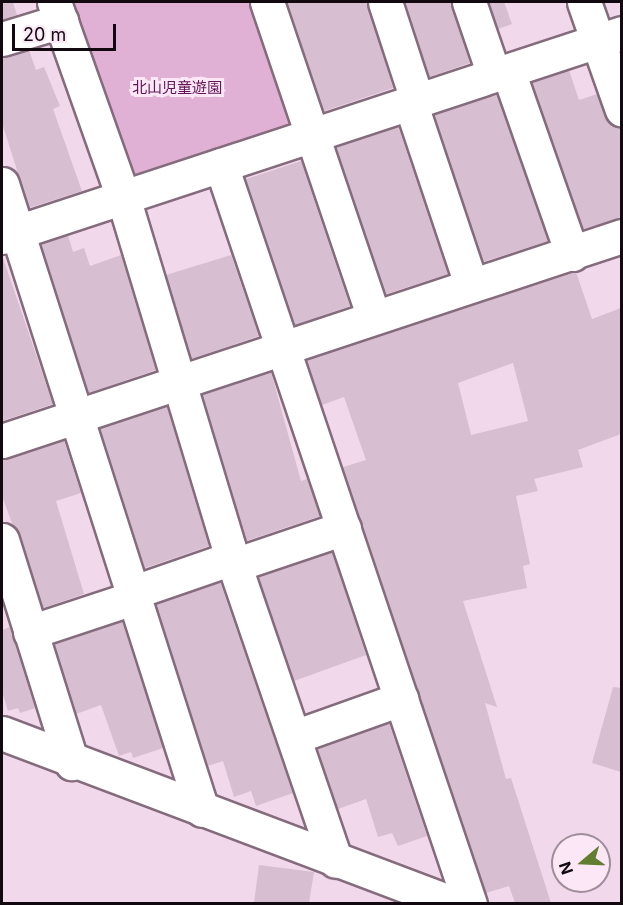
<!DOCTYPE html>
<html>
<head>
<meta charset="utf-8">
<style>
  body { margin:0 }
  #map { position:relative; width:623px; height:905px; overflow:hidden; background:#f2d8eb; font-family:Inter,"Noto Sans JP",sans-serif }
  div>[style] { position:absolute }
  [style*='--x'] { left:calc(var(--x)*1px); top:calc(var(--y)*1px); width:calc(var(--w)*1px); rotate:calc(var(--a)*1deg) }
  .green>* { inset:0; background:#e1b1d5 }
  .building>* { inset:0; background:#d7bed0 }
  .roads { filter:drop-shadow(2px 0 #846c7d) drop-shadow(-2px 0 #846c7d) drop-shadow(0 2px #846c7d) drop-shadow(0 -2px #846c7d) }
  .street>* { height:33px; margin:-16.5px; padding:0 16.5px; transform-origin:16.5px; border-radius:16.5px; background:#fff }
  span { translate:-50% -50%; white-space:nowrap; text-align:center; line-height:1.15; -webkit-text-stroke:6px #fce7f6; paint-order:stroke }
  .park-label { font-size:15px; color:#621455 }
  .frame { position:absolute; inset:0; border:3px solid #120910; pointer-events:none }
  .north { position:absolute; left:551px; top:833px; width:60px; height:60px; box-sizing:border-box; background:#fce7f6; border:2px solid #9e8e9a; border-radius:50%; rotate:251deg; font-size:16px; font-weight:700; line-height:24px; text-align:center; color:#120910 }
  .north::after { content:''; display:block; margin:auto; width:21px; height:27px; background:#637d31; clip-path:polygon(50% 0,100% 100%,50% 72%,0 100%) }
  .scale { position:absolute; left:12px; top:24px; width:104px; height:27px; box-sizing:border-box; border:3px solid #120910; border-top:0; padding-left:8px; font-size:18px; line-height:21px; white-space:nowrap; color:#120910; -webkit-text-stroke:4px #fce7f6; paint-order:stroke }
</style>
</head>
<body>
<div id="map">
  <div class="green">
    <div style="clip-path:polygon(53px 2px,267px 2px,311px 135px,123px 197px)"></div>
  </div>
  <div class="building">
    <div style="clip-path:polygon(2px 2px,13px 2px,17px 15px,2px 20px)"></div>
    <div style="clip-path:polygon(287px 2px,367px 2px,393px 88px,324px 111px)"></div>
    <div style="clip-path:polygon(405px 2px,451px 2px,470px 63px,429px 77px)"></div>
    <div style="clip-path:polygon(489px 2px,504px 2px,512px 24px,498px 29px)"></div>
    <div style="clip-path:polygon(29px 50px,36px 70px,44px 67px,60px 106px,53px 109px,82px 191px,29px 208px,2px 123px,2px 57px)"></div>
    <div style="clip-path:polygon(569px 70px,579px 100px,597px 94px,609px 124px,621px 128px,621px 218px,583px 229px,532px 83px)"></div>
    <div style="clip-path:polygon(497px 95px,548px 241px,483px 262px,434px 115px)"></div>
    <div style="clip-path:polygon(398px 126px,448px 274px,386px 294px,336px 147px)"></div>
    <div style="clip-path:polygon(301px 161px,350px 306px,295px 325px,246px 179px)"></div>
    <div style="clip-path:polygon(68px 235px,73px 252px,84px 248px,90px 266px,121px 255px,156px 370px,88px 393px,41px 244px)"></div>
    <div style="clip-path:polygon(2px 255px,53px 404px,2px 421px)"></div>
    <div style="clip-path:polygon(231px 255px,259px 336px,191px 359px,166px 275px)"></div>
    <div style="clip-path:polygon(evenodd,576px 272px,592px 319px,621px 308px,621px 434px,578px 450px,583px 467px,534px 479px,538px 491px,516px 496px,530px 564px,523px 566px,527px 588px,463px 601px,497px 707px,485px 703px,506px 779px,511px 778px,551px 903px,515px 903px,509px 886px,486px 893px,343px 467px,366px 460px,344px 397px,322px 405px,307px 360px,576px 272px,513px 363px,528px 421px,471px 435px,458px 383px,513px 363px)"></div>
    <div style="clip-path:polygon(271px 372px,301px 481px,307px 479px,320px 516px,246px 541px,202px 395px)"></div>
    <div style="clip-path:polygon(167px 406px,209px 546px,145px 568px,100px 428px)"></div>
    <div style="clip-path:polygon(64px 440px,81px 493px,56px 501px,84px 594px,43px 608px,2px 496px,2px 459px)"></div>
    <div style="clip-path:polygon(332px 552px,366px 655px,294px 681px,258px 577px)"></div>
    <div style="clip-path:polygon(220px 582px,293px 793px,256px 806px,251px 791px,234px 797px,223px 761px,208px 766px,156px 604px)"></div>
    <div style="clip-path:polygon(122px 621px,163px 748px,133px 758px,131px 752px,119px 756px,101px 705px,76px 714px,54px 644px)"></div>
    <div style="clip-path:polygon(10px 627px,35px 708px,20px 713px,18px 708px,8px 711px,2px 691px,2px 630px)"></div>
    <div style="clip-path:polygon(613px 687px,621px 688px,621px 772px,592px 763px)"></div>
    <div style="clip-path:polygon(389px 723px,427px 836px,398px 846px,392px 833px,378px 837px,366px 799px,338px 809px,317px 749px)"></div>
    <div style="clip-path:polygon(259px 865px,314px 872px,309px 903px,254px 903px)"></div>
  </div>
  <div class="roads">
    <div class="street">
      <div style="--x:54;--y:2;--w:207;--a:70.5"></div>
      <div style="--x:123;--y:197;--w:377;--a:73.2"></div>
      <div style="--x:232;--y:558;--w:320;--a:71.1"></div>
      <div style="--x:267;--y:2;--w:330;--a:71.3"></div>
      <div style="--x:385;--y:2;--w:103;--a:71.9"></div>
      <div style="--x:469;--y:2;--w:77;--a:71.1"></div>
      <div style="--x:584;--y:2;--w:114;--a:70.6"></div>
      <div style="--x:2;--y:39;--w:62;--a:-17"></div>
      <div style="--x:508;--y:71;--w:194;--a:70.7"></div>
      <div style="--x:410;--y:102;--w:192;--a:71.5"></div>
      <div style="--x:221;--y:165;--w:780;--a:71.38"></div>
      <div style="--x:2;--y:184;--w:657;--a:72.28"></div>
      <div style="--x:2;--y:237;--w:653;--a:-18.21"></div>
      <div style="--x:2;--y:441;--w:653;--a:-18.3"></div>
      <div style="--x:2;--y:540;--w:234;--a:72.6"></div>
      <div style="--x:234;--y:565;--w:116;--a:-18.6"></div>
      <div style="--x:131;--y:593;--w:107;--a:-19.1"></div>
      <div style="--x:30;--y:632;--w:108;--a:-18.3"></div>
      <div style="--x:2;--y:733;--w:483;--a:20.7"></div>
      <div style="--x:294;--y:737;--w:114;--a:-19.6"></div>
    </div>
  </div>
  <div class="park-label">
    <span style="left:177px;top:88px">北山児童遊園</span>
  </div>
  <div class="frame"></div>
  <div class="north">N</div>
  <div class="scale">20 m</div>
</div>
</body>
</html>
